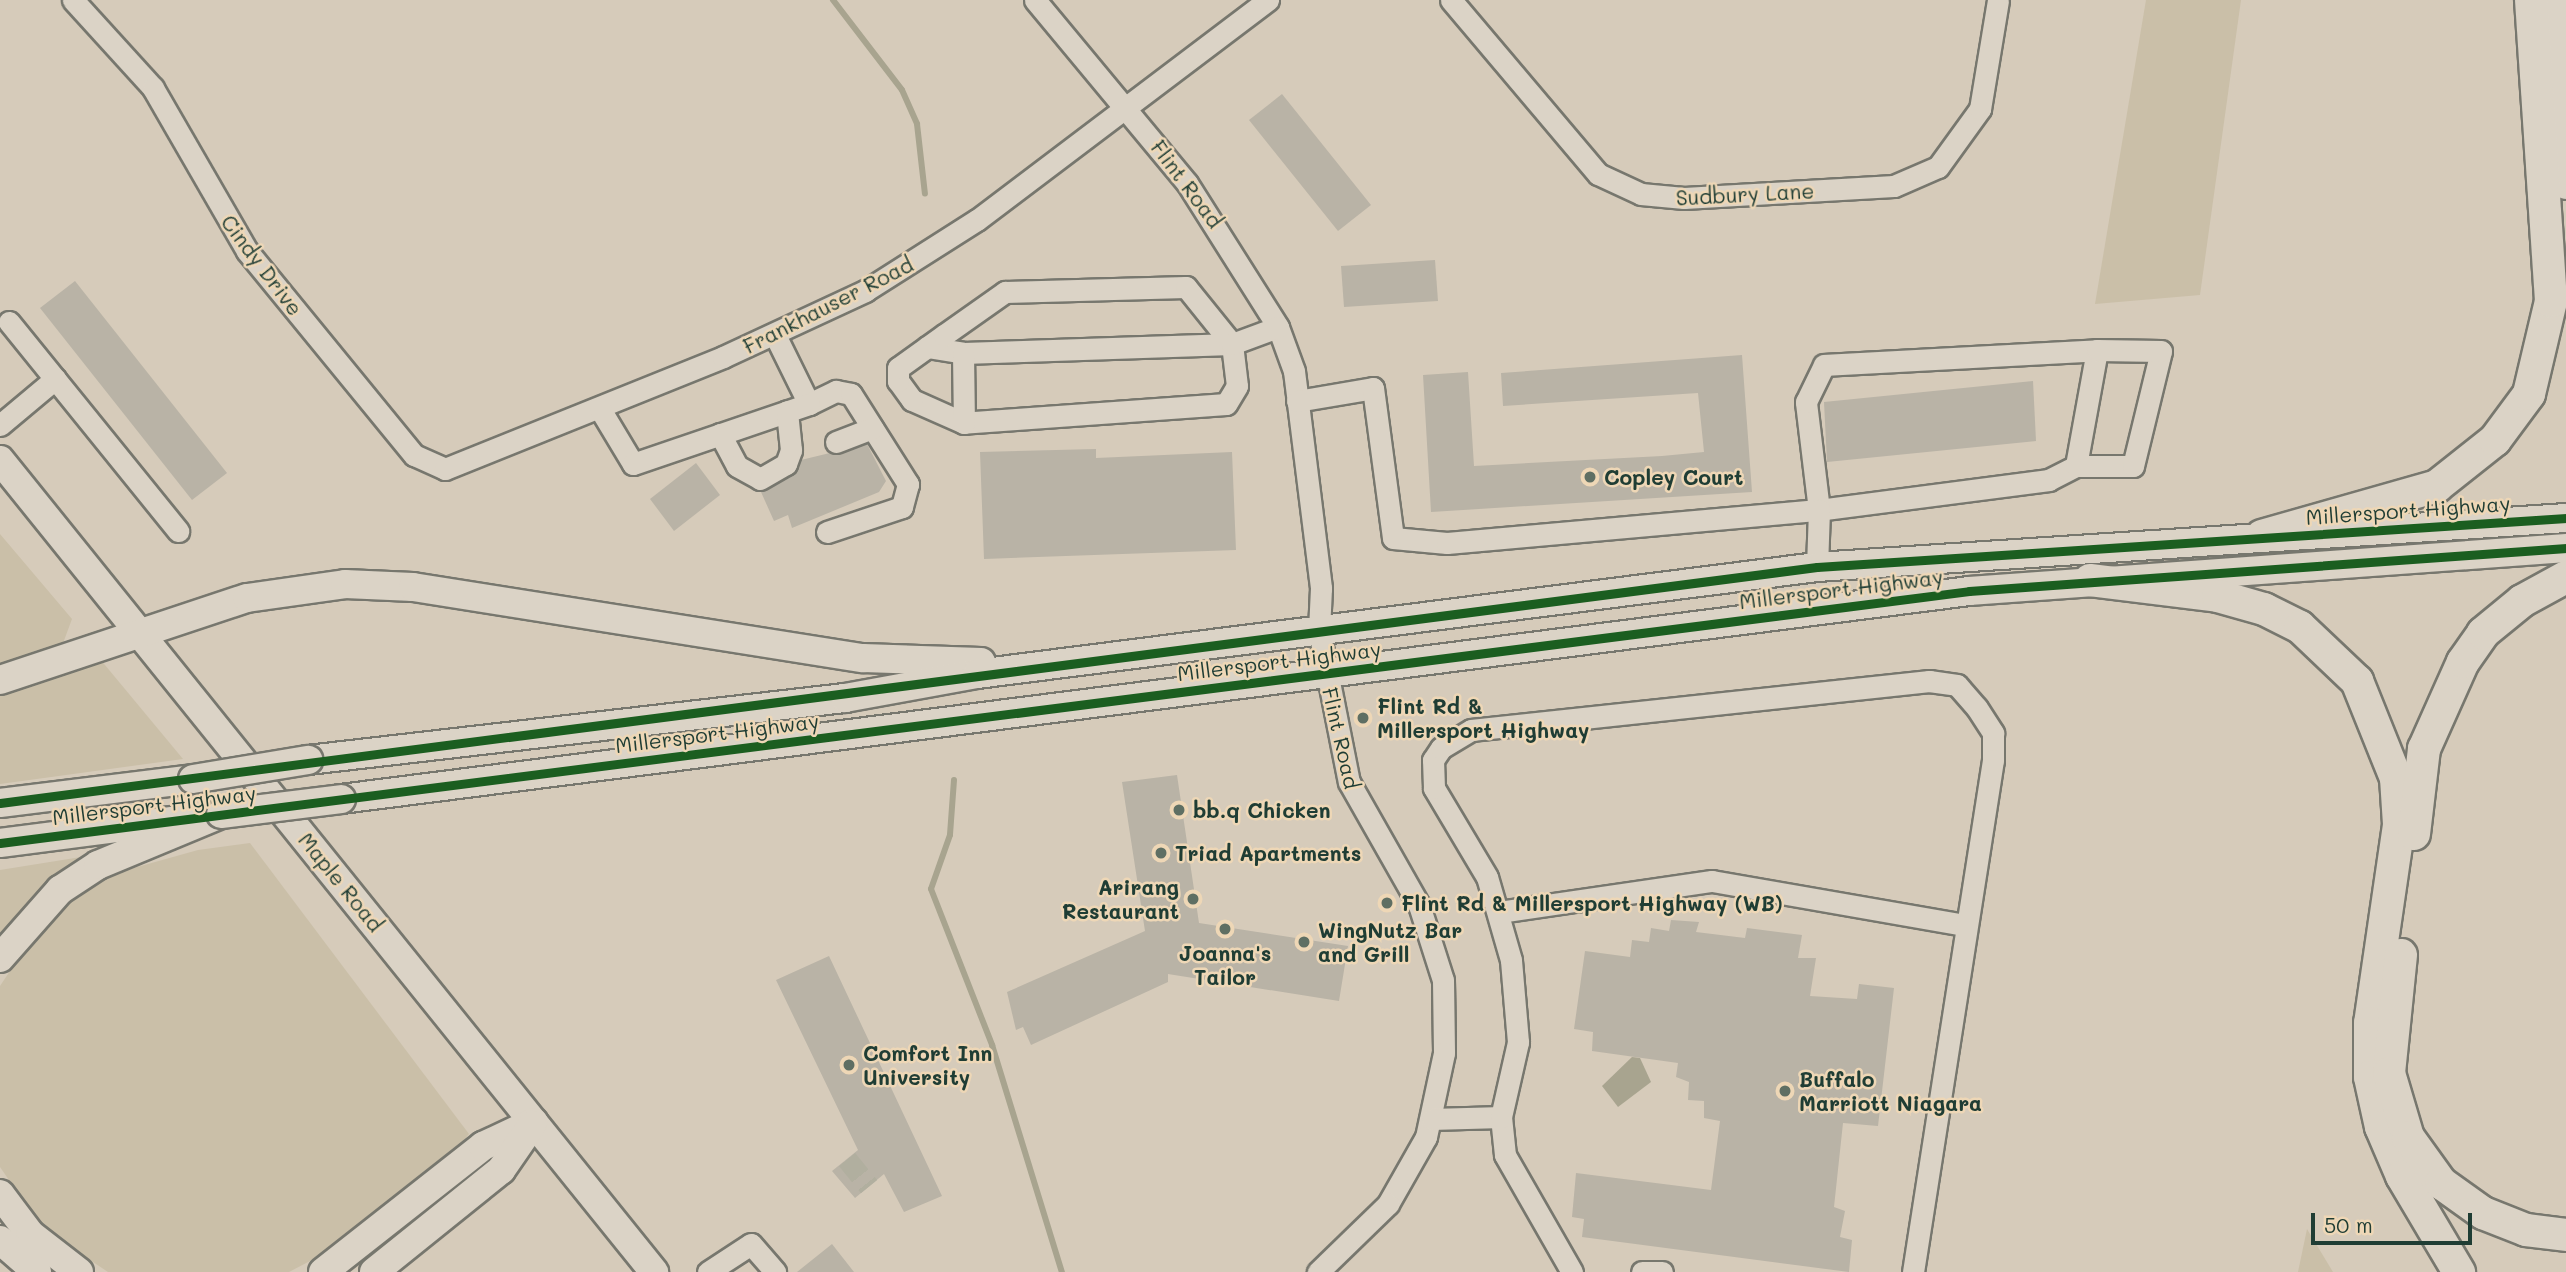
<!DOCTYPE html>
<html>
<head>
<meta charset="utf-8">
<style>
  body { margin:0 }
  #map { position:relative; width:2566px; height:1272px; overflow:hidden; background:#d6cbba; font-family:Mali,sans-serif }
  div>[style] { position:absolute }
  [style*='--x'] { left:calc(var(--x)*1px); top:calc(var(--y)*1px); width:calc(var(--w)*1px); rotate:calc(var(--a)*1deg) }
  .green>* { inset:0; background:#cabfa8 }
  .water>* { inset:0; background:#a8a48f }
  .stream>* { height:6px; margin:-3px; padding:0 3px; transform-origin:3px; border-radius:3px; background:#a8a48f }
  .building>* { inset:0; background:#b9b3a6 }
  .minor-tunnel>* { height:21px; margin-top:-10.5px; transform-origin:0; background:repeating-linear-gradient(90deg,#b1af9f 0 21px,transparent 0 31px) }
  .roads { filter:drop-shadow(2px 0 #77776e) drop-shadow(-2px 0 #77776e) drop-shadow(0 2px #77776e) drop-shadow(0 -2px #77776e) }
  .minor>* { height:21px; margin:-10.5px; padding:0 10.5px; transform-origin:10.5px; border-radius:10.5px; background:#dbd3c6 }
  .major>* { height:28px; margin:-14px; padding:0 14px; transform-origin:14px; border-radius:14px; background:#dbd3c6 }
  .highway>* { height:32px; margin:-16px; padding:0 16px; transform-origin:16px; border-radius:16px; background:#dbd3c6 }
  .bridges { filter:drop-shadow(2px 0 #77776e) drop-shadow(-2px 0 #77776e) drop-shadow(0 2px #77776e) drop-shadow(0 -2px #77776e) }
  .major-bridge>* { height:28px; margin:-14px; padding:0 14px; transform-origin:14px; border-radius:14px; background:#dbd3c6 }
  .cycleway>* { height:9px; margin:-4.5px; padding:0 4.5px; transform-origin:4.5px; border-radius:4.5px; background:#1b5e20 }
  .dots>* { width:19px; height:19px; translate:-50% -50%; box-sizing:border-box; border:4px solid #eed7b6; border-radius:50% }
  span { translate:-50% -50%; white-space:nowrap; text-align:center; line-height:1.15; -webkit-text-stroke:5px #eed7b6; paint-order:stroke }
  .street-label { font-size:21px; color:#1f3d34 }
  .poi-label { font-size:21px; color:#1f3d34; font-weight:700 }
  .left { translate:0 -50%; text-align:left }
  .right { translate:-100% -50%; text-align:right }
  .scale { position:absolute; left:2311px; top:1213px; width:161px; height:32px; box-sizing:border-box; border:4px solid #1f3d34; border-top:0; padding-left:9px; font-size:21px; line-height:24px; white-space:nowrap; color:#1f3d34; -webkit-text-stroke:5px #eed7b6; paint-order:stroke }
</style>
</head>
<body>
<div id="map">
  <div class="green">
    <div style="clip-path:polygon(2146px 0,2241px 0,2200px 295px,2095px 304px)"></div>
    <div style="clip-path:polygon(0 534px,72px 619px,62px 646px,45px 657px,38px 650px,0 664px)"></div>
    <div style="clip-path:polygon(100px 659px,183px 759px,0 784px,0 693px)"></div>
    <div style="clip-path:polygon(250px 843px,469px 1134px,444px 1163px,333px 1249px,289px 1272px,108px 1272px,42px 1228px,0 1167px,0 986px,44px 920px,105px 876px,198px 850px)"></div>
    <div style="clip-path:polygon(81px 857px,83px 861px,54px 879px,0 935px,0 870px)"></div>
    <div style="clip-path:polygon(2307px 1229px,2333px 1272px,2298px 1272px)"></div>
  </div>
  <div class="water">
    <div style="clip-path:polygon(1632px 1057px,1640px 1058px,1651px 1082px,1618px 1107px,1602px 1086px)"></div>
  </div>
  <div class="stream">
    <div style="--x:833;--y:0;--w:113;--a:52.5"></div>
    <div style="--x:902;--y:90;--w:37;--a:66"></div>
    <div style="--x:917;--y:124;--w:70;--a:83.5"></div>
    <div style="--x:954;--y:780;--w:55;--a:94.2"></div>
    <div style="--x:950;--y:835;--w:57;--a:109.4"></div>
    <div style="--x:931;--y:889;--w:168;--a:68.6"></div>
    <div style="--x:992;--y:1045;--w:238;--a:72.9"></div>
  </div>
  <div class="building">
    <div style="clip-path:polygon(1282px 94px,1371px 205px,1338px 231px,1249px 120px)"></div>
    <div style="clip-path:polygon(1435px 260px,1438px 301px,1344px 307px,1341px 266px)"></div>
    <div style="clip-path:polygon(75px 281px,227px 473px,192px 500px,40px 308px)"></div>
    <div style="clip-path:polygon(1742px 355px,1752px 492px,1431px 512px,1423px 375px,1468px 372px,1474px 466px,1662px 456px,1704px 452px,1698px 393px,1503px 406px,1501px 373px)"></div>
    <div style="clip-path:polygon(2033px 381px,2036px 441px,1827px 462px,1824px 402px)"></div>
    <div style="clip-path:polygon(867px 444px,886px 481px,879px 492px,792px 528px,788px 515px,774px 521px,761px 492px,793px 475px,801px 460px)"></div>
    <div style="clip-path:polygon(1096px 449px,1096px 458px,1232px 452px,1236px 550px,984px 559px,980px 452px)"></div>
    <div style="clip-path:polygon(696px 463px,720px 495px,674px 531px,650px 499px)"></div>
    <div style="clip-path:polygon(1177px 775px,1199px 923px,1348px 946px,1339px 1001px,1168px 974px,1168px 982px,1031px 1045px,1023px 1027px,1016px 1030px,1007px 992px,1145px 931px,1122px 782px)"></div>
    <div style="clip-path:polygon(1671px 920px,1699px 922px,1696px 932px,1745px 938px,1747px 928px,1802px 935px,1798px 958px,1816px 958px,1810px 996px,1857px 999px,1859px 984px,1894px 988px,1878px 1126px,1843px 1123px,1834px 1207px,1845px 1211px,1840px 1237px,1852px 1240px,1849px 1272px,1582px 1237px,1584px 1219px,1572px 1217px,1576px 1173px,1711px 1190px,1720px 1121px,1704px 1118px,1704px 1101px,1688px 1100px,1689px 1082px,1676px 1077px,1678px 1063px,1592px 1051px,1593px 1032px,1574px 1029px,1585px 951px,1630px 957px,1632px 940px,1649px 942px,1651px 928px,1669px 931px)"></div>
    <div style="clip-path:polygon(829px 956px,942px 1196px,904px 1212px,884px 1174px,855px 1198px,832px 1171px,858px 1150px,776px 980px)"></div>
    <div style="clip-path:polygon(832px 1244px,854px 1272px,797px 1272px)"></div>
  </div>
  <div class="minor-tunnel">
    <div style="--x:847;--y:1159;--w:35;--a:51"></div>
  </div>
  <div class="roads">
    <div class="minor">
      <div style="--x:73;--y:0;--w:119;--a:47.7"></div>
      <div style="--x:153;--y:88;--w:188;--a:60"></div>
      <div style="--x:247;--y:251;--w:264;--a:50.7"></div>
      <div style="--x:414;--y:455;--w:34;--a:24"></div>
      <div style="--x:445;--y:469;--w:300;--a:-21.9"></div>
      <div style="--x:723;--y:357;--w:157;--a:-24.9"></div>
      <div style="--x:865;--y:291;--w:133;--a:-32.4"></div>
      <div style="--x:977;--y:220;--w:365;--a:-37.1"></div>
      <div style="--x:1035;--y:0;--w:238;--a:50.3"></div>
      <div style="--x:1187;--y:183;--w:170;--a:57.7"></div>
      <div style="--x:1278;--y:327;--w:47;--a:70"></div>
      <div style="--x:1294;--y:371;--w:219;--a:82.9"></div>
      <div style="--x:1321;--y:588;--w:43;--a:92.7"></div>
      <div style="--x:1319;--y:631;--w:154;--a:78.8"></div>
      <div style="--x:1349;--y:782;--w:142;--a:60.4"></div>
      <div style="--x:1419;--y:905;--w:79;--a:72.3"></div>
      <div style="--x:1443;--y:980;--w:73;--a:89.2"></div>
      <div style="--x:1444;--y:1053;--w:86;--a:102.1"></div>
      <div style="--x:1426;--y:1137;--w:77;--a:119.6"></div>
      <div style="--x:1388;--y:1204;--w:98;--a:135.8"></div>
      <div style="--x:1451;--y:0;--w:228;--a:49.8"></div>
      <div style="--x:1598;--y:174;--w:47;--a:24.9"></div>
      <div style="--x:1641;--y:194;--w:43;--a:5.3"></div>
      <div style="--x:1684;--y:198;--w:210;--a:-3.3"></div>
      <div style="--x:1894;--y:186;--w:48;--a:-23.4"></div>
      <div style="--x:1938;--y:167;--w:72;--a:-54.1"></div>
      <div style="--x:1980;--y:109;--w:110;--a:-80.6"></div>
      <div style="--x:9;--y:322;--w:269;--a:51"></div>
      <div style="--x:775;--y:335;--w:77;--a:63.8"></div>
      <div style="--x:809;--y:404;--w:30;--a:-26"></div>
      <div style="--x:836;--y:391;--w:15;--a:11"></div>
      <div style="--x:851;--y:394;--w:107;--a:57.7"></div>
      <div style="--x:908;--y:484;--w:24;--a:105"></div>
      <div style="--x:902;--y:507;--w:79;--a:161.6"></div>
      <div style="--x:927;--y:347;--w:36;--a:9"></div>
      <div style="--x:963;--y:353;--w:269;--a:-1.9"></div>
      <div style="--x:1232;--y:344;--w:42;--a:83.2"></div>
      <div style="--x:1237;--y:386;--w:21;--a:121"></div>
      <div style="--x:1226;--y:404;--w:263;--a:175.9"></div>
      <div style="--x:964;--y:423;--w:57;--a:-156.1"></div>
      <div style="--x:912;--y:400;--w:24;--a:-126"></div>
      <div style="--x:898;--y:381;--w:13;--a:-90"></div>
      <div style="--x:898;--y:368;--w:57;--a:-35.7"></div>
      <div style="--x:944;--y:335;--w:75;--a:-35.2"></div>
      <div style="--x:1005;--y:292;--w:181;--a:-1.6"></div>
      <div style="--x:1186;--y:287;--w:73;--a:51.1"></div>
      <div style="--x:1232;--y:344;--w:49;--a:-20.3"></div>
      <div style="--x:2097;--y:350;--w:118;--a:100.3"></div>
      <div style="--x:2076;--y:466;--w:30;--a:153"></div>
      <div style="--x:2049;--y:480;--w:232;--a:172.6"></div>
      <div style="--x:1819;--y:510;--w:109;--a:-96.9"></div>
      <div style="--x:1806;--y:402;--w:41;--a:-64.1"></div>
      <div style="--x:1824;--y:365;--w:273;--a:-3.1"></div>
      <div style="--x:963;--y:353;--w:70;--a:89.2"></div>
      <div style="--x:1297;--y:401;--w:77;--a:-9.7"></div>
      <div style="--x:1373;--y:388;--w:151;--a:82.4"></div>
      <div style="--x:1393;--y:538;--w:54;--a:5.3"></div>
      <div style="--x:1447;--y:543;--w:373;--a:-5.1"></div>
      <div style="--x:1819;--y:510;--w:57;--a:92"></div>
      <div style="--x:600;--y:409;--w:64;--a:59"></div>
      <div style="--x:633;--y:464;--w:186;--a:-18.8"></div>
      <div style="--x:0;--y:425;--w:72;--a:-39.9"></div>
      <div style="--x:720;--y:434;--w:36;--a:62"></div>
      <div style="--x:737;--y:466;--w:26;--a:29"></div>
      <div style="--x:760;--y:479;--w:30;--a:-30"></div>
      <div style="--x:786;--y:464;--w:15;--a:-70"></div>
      <div style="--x:791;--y:450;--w:39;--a:-96"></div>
      <div style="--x:836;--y:442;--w:39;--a:-21"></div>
      <div style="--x:2076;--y:466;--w:57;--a:0"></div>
      <div style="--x:2133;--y:466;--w:118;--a:-76.3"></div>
      <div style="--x:2161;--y:351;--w:64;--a:-179.1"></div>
      <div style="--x:1499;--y:912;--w:215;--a:-8.3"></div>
      <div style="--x:1712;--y:881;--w:257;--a:9.9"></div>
      <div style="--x:1432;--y:1119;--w:69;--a:-1.7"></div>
      <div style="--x:708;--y:1272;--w:51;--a:-33.1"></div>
      <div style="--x:751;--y:1244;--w:37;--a:49"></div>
      <div style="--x:1572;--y:1272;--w:135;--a:-119.8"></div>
      <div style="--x:1505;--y:1155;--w:38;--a:-96"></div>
      <div style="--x:1501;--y:1117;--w:77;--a:-77.2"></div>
      <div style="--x:1518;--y:1042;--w:82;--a:-94.9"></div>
      <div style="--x:1511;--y:960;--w:86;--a:-106.1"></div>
      <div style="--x:1487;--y:877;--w:104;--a:-120.8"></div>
      <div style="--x:1434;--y:788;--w:28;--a:-92"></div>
      <div style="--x:1433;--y:760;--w:14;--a:-56"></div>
      <div style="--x:1441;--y:748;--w:35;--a:-31"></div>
      <div style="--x:1471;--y:730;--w:461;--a:-6.1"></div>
      <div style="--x:1929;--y:681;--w:28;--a:8"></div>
      <div style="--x:1957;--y:685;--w:30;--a:49"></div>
      <div style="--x:1977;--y:708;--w:30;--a:57"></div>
      <div style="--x:1993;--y:733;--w:27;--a:90"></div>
      <div style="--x:1993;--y:760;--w:518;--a:98.88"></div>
      <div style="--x:1642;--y:1272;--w:20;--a:0"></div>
    </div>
    <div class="major">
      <div style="--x:0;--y:460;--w:1043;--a:51.15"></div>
      <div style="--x:0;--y:680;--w:260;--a:-18.4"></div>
      <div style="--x:247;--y:598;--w:99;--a:-8.1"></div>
      <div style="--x:345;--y:584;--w:68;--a:2.5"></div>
      <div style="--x:413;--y:587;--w:456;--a:9"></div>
      <div style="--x:863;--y:658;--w:118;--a:1.9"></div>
      <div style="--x:308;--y:760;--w:541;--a:-6.59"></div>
      <div style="--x:845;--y:698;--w:134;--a:-10.3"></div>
      <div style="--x:977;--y:674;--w:847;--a:-7.26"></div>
      <div style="--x:1817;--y:567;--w:751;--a:-3.74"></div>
      <div style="--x:341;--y:799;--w:1641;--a:-7.28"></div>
      <div style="--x:1969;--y:591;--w:599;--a:-4.12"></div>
      <div style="--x:0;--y:803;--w:194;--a:-7.1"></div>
      <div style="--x:0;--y:843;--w:189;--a:-7.3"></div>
      <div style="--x:0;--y:958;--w:91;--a:-48.6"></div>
      <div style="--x:60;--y:890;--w:45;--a:-33.3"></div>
      <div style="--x:98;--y:865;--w:133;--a:-22.5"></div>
      <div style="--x:0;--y:1194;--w:50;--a:53.1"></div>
      <div style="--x:30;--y:1234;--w:62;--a:37.8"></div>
      <div style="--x:0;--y:1240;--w:49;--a:40.9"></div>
      <div style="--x:323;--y:1272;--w:204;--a:-38.2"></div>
      <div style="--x:483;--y:1146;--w:56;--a:-25.2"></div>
      <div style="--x:374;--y:1272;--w:163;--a:-38.8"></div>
      <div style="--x:501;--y:1170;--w:55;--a:-55.4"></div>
    </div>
    <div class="highway">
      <div style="--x:2559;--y:0;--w:183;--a:87.8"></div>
      <div style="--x:2262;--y:536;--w:182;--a:-15.9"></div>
      <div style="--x:2437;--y:486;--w:74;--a:-38.4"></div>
      <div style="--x:2495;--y:440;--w:57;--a:-53.5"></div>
      <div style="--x:2529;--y:394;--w:96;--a:-76.7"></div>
      <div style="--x:2551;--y:301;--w:302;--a:-93.8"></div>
      <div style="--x:2090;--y:580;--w:129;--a:7.1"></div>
      <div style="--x:2218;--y:596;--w:48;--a:15.8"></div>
      <div style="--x:2264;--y:609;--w:40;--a:26.6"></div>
      <div style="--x:2300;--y:627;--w:79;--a:43.5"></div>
      <div style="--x:2357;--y:681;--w:105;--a:68.1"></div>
      <div style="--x:2396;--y:778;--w:47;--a:86.3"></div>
      <div style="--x:2399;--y:825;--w:200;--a:98.3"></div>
      <div style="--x:2370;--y:1023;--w:54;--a:90"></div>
      <div style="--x:2370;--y:1077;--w:51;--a:77.6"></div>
      <div style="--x:2381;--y:1127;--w:53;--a:66.8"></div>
      <div style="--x:2402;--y:1176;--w:112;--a:59.3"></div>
      <div style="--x:2414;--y:834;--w:86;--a:-83.3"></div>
      <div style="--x:2424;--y:749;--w:95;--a:-65.9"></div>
      <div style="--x:2463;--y:662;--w:35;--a:-55"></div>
      <div style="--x:2483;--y:633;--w:50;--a:-39.4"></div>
      <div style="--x:2522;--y:601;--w:50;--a:-28.6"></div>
      <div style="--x:2401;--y:955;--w:119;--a:95.8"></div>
      <div style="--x:2389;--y:1073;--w:67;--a:73.5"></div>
      <div style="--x:2408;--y:1137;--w:57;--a:54.3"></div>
      <div style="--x:2441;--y:1183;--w:52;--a:35.5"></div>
      <div style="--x:2483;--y:1213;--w:46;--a:21.6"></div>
      <div style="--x:2526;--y:1230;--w:40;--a:7.1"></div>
    </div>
  </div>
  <div class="bridges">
    <div class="major-bridge">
      <div style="--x:193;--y:779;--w:117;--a:-9.4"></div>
      <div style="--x:221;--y:814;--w:121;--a:-7.1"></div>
    </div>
  </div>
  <div class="cycleway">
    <div style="--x:0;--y:803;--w:1832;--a:-7.4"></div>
    <div style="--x:1817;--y:567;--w:751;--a:-3.74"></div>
    <div style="--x:0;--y:843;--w:1985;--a:-7.29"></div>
    <div style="--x:1969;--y:591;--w:599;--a:-4.12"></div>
  </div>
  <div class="dots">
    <div style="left:1590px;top:477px;background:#5f6f63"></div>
    <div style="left:1363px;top:718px;background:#5f6f63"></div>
    <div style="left:1179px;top:810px;background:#5f6f63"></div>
    <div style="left:1161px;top:853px;background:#5f6f63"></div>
    <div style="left:1193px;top:899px;background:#5f6f63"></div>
    <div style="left:1387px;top:903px;background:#5f6f63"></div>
    <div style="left:1225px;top:929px;background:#5f6f63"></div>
    <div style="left:1304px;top:942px;background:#5f6f63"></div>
    <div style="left:849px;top:1065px;background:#5f6f63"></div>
    <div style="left:1785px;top:1091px;background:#5f6f63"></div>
  </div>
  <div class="street-label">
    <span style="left:1187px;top:184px;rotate:53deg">Flint Road</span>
    <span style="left:1745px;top:194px;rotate:-3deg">Sudbury Lane</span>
    <span style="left:262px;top:265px;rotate:53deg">Cindy Drive</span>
    <span style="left:828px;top:305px;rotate:-27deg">Frankhauser Road</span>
    <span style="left:2408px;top:510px;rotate:-4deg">Millersport Highway</span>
    <span style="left:1841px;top:589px;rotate:-7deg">Millersport Highway</span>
    <span style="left:1279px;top:661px;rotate:-7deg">Millersport Highway</span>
    <span style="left:717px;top:733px;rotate:-7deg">Millersport Highway</span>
    <span style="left:1341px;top:738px;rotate:77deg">Flint Road</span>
    <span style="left:154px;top:805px;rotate:-7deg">Millersport Highway</span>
    <span style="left:341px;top:882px;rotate:51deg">Maple Road</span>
  </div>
  <div class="poi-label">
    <span class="left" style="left:1604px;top:477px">Copley Court</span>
    <span class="left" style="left:1377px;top:718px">Flint Rd &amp;<br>Millersport Highway</span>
    <span class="left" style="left:1193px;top:810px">bb.q Chicken</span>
    <span class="left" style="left:1175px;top:853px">Triad Apartments</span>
    <span class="right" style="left:1179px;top:899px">Arirang<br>Restaurant</span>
    <span class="left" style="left:1401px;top:903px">Flint Rd &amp; Millersport Highway (WB)</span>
    <span class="left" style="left:1318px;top:942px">WingNutz Bar<br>and Grill</span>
    <span style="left:1225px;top:965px">Joanna's<br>Tailor</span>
    <span class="left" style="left:863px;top:1065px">Comfort Inn<br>University</span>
    <span class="left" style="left:1799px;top:1091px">Buffalo<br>Marriott Niagara</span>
  </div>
  <div class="scale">50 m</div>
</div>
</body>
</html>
